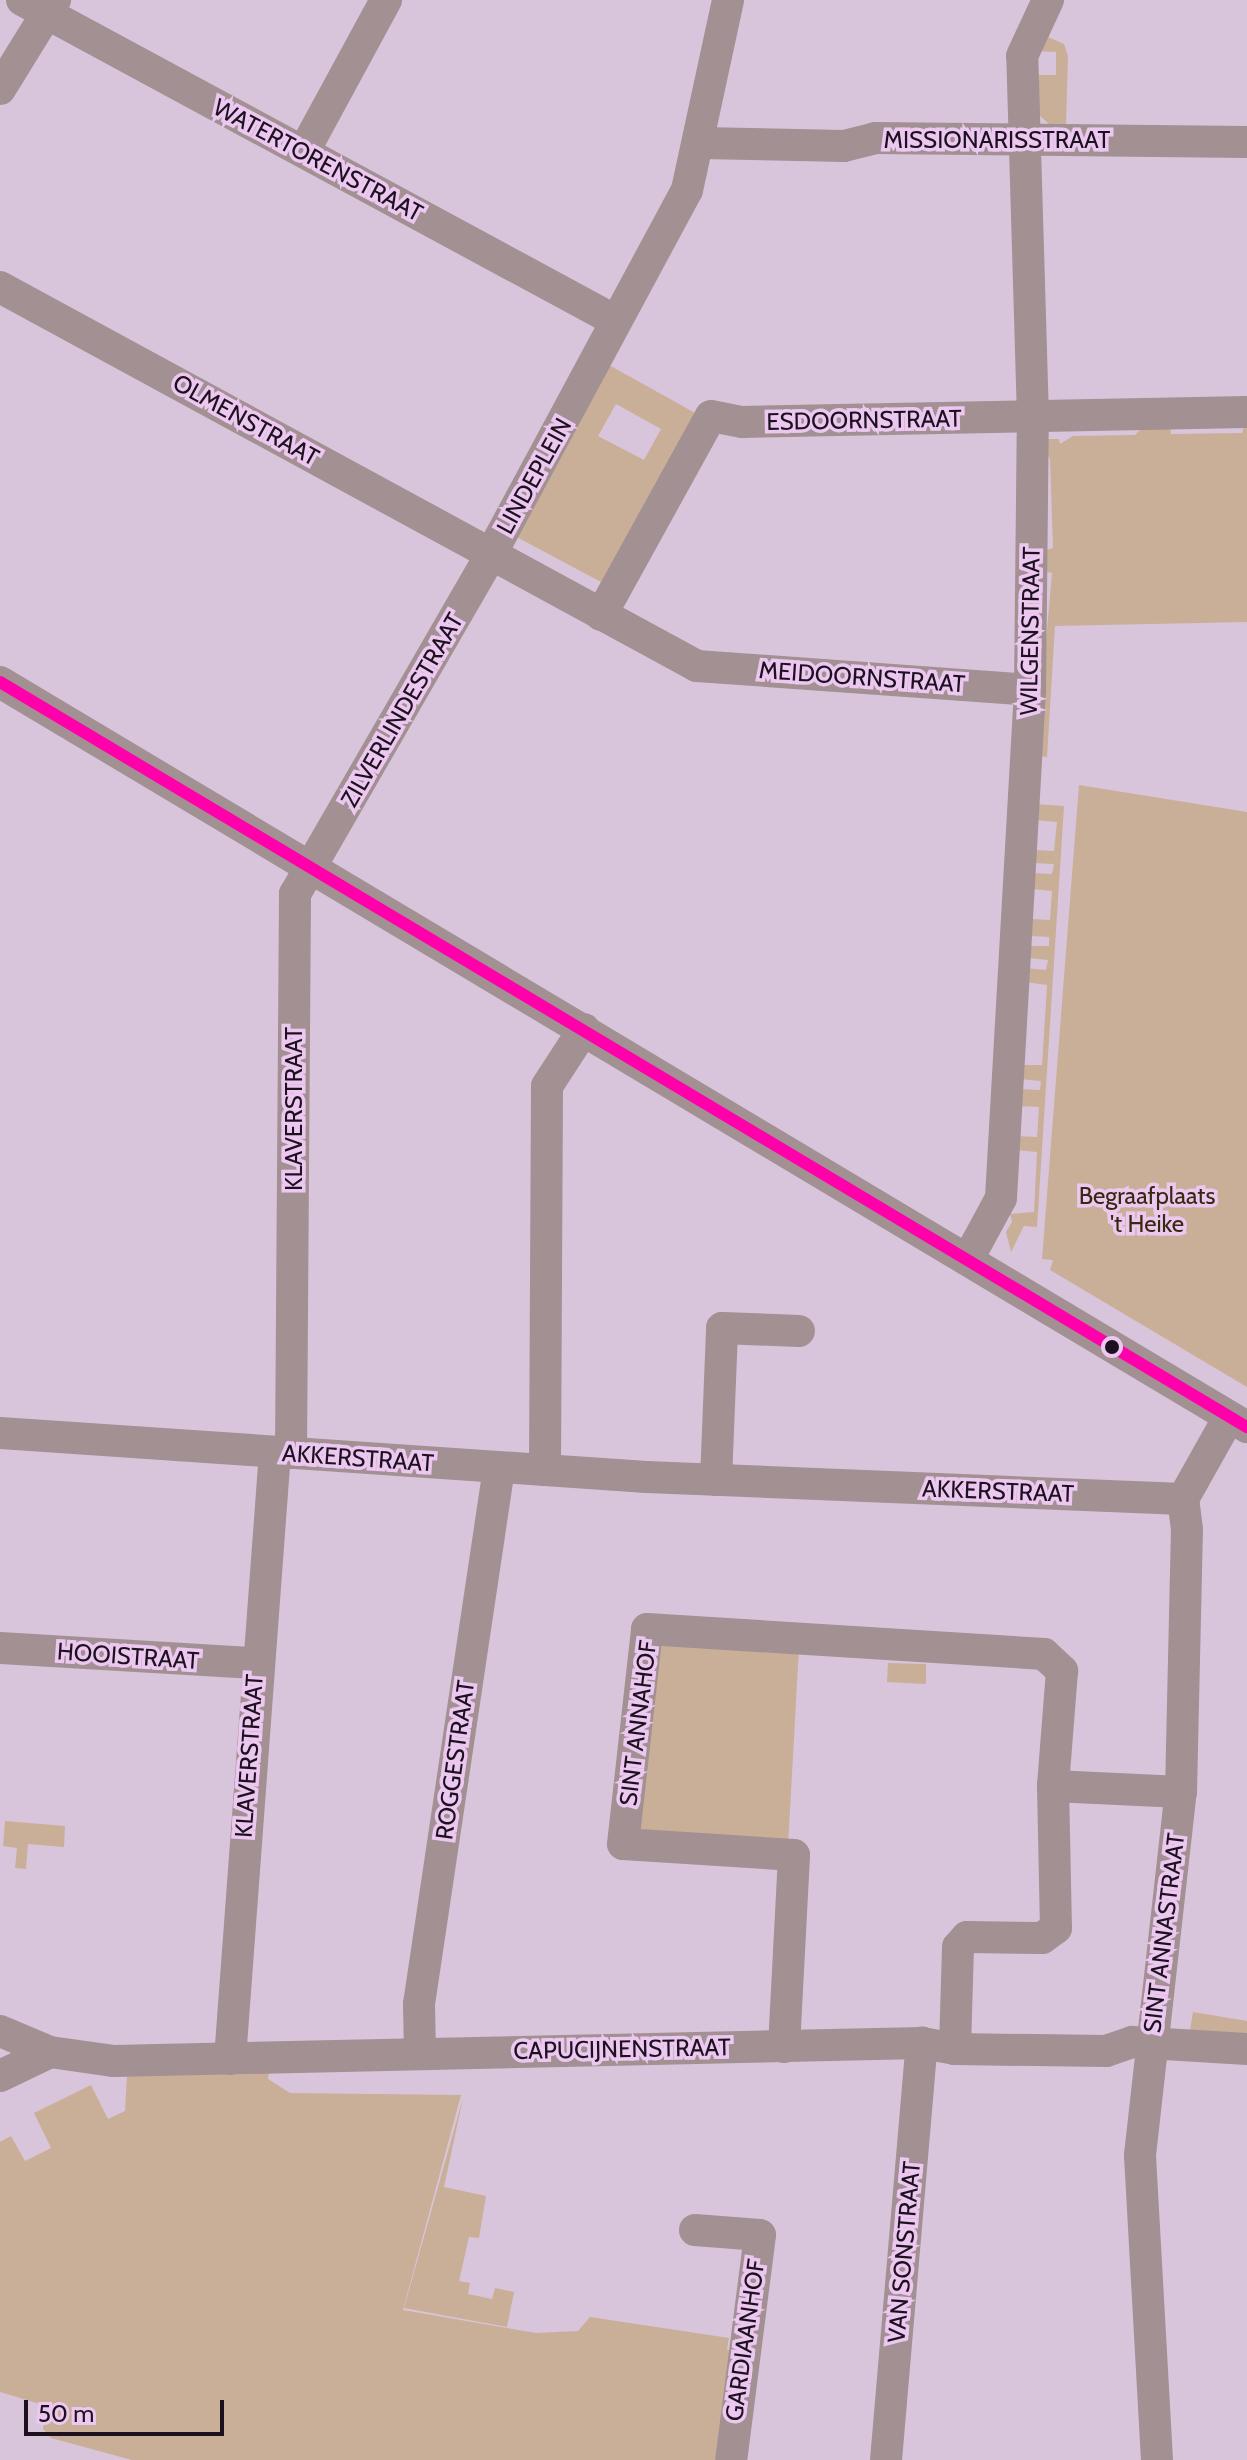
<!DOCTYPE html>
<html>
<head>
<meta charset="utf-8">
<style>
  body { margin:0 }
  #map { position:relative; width:1247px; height:2460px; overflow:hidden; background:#d8c5db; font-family:Cabin,sans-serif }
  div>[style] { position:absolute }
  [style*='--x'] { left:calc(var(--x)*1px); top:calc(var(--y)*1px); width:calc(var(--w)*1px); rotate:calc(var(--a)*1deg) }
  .green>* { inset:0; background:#c9af98 }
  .minor>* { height:32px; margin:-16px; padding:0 16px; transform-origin:16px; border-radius:16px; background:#a29093 }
  .bus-1>* { height:12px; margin:-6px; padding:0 6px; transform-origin:6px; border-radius:6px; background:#f0a }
  .dots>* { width:22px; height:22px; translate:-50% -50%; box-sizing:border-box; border:4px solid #ecc8f1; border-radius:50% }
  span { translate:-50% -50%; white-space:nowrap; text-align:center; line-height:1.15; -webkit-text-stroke:7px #ecc8f1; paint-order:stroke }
  .street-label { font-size:24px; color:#1d111f }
  .park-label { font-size:24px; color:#37290d }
  .scale { position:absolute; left:24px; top:2400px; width:200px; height:36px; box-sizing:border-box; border:4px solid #1d111f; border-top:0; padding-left:10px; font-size:24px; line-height:28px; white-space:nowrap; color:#1d111f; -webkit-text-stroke:6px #ecc8f1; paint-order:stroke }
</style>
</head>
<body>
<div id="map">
  <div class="green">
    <div style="clip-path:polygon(1041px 34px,1064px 44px,1068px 56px,1066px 125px,1050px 125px,1039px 115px,1039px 75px,1056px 75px,1056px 52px,1034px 51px)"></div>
    <div style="clip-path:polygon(evenodd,609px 365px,697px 414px,601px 582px,511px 534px,609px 365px,616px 404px,661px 429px,644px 460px,598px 436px,616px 404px)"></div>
    <div style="clip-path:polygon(1247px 417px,1247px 622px,1055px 626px,1047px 757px,1036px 756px,1052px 573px,1044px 571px,1043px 551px,1053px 548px,1050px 459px,1039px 439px,1059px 439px,1060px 444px,1073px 436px,1135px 435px,1143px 427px,1170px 424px,1171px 434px,1242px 433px)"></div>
    <div style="clip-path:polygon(1079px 785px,1247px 812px,1247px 1387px,1050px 1270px,1053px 1260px,1042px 1259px)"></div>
    <div style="clip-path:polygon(1033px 804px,1064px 806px,1037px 1227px,1024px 1226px,1011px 1252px,1006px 1232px,1012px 1222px,1010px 1214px,1034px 1212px,1037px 1152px,1015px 1150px,1016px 1136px,1037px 1137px,1039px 1107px,1018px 1106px,1019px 1089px,1040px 1090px,1041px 1081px,1019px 1079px,1020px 1065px,1042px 1065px,1047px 985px,1025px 982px,1025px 968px,1046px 970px,1048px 960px,1028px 958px,1027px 946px,1049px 946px,1049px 937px,1030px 936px,1031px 919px,1050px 920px,1052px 891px,1033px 889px,1031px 873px,1052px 874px,1054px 864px,1032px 863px,1035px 850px,1054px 851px,1057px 822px,1035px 820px)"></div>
    <div style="clip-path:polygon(654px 1637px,799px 1647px,788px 1846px,633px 1837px)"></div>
    <div style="clip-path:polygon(888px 1663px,926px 1664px,926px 1684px,887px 1682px)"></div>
    <div style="clip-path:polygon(5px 1821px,65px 1826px,64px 1847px,28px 1844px,26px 1869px,15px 1868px,17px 1848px,3px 1846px)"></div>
    <div style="clip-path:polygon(1193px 2012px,1247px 2021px,1247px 2035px,1190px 2030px)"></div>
    <div style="clip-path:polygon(269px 2072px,268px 2079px,290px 2093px,461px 2095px,403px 2310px,536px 2333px,578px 2331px,590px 2317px,729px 2338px,727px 2350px,733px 2351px,718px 2460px,132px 2460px,51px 2438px,43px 2429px,47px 2406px,0 2392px,0 2142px,11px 2136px,25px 2161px,51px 2148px,34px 2113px,91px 2085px,108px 2119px,125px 2111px,127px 2075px)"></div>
    <div style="clip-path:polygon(463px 2098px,444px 2187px,486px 2196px,479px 2238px,469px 2237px,459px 2281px,470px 2283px,468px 2294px,492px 2299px,495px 2288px,514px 2292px,507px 2327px,404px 2308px)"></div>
  </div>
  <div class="minor">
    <div style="--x:22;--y:0;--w:673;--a:28.39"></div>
    <div style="--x:0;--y:89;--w:105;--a:-58.3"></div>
    <div style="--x:700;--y:143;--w:144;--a:1.2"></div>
    <div style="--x:844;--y:146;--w:32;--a:-14"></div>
    <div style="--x:875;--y:138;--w:372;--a:0.6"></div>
    <div style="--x:304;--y:151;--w:172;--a:-61.5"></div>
    <div style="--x:0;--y:287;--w:793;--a:28.54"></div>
    <div style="--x:697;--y:666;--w:334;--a:4.1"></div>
    <div style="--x:601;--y:615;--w:227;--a:-61.1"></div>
    <div style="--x:711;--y:416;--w:32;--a:11"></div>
    <div style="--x:742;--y:422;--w:505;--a:-1.13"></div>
    <div style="--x:0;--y:682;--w:1453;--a:30.86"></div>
    <div style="--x:968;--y:1259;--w:69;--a:-61.6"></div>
    <div style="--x:1001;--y:1198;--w:509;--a:-86.73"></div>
    <div style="--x:1030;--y:690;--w:272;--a:-89.4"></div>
    <div style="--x:1033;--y:418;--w:362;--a:-91.7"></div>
    <div style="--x:1022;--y:56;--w:62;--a:-65.1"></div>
    <div style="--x:0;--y:1433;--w:648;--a:3.89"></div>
    <div style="--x:647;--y:1477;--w:536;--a:2.35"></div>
    <div style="--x:291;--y:1453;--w:559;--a:-89.59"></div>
    <div style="--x:295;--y:894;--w:392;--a:-60"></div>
    <div style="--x:491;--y:554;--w:413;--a:-61.7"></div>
    <div style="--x:687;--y:190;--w:194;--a:-77.8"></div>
    <div style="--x:545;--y:1470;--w:384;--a:-89.7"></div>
    <div style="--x:547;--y:1086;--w:68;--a:-57"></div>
    <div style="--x:716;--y:1480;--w:152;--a:-87.7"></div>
    <div style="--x:722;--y:1328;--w:77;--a:2.2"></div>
    <div style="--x:0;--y:1648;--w:255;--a:3.4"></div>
    <div style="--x:1053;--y:1786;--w:128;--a:2.7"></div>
    <div style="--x:0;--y:2031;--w:54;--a:22.8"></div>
    <div style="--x:784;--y:2047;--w:192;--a:-87"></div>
    <div style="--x:794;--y:1855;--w:171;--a:-176.3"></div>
    <div style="--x:623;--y:1844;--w:216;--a:-83.6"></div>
    <div style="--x:647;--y:1629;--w:398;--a:3.6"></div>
    <div style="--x:1044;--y:1654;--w:25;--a:43"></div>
    <div style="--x:1062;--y:1671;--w:115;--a:94.5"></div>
    <div style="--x:1053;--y:1786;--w:142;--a:88.8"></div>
    <div style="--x:1056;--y:1928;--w:17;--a:144"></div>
    <div style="--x:1042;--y:1938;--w:75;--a:-179.2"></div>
    <div style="--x:967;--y:1937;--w:13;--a:132"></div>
    <div style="--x:958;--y:1947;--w:102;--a:91.7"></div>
    <div style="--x:420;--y:2053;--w:49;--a:-91.2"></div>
    <div style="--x:419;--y:2004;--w:542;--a:-81.51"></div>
    <div style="--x:230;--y:2059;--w:609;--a:-85.76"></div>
    <div style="--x:0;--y:2076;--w:55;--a:-25.6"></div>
    <div style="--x:50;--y:2052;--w:65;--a:8"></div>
    <div style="--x:114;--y:2061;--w:808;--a:-1.28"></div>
    <div style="--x:922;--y:2043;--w:34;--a:10"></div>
    <div style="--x:955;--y:2049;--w:151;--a:0.8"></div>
    <div style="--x:1106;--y:2051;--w:28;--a:-19"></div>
    <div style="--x:1132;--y:2042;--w:115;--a:3.5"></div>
    <div style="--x:695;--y:2230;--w:65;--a:4.4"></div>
    <div style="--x:760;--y:2235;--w:227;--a:97.3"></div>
    <div style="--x:886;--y:2460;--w:419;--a:-85.1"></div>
    <div style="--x:1157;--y:2460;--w:305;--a:-93.2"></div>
    <div style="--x:1140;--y:2155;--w:365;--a:-83.6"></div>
    <div style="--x:1181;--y:1792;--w:262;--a:-88.7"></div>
    <div style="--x:1187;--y:1530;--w:31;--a:-97"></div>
    <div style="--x:1183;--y:1499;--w:94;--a:-60.7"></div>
  </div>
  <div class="bus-1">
    <div style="--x:0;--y:682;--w:1453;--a:30.86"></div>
  </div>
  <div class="dots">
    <div style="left:1112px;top:1347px;background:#1d111f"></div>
  </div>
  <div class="street-label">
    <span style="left:997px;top:140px">MISSIONARISSTRAAT</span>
    <span style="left:318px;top:160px;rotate:28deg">WATERTORENSTRAAT</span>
    <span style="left:246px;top:420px;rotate:29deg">OLMENSTRAAT</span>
    <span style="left:864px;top:420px;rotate:-1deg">ESDOORNSTRAAT</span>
    <span style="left:534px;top:476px;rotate:-61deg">LINDEPLEIN</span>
    <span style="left:1030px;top:631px;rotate:-89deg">WILGENSTRAAT</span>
    <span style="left:862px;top:677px;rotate:4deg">MEIDOORNSTRAAT</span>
    <span style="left:402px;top:710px;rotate:-60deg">ZILVERLINDESTRAAT</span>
    <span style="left:294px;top:1109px;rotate:-90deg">KLAVERSTRAAT</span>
    <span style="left:358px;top:1458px;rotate:4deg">AKKERSTRAAT</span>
    <span style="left:998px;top:1491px;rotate:2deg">AKKERSTRAAT</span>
    <span style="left:128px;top:1656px;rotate:4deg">HOOISTRAAT</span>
    <span style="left:638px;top:1723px;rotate:-83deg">SINT ANNAHOF</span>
    <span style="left:249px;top:1756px;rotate:-86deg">KLAVERSTRAAT</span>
    <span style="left:455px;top:1760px;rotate:-82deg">ROGGESTRAAT</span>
    <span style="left:1164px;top:1933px;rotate:-83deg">SINT ANNASTRAAT</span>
    <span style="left:622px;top:2049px;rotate:-1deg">CAPUCIJNENSTRAAT</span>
    <span style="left:904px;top:2252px;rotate:-85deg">VAN SONSTRAAT</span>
    <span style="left:745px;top:2340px;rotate:-82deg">GARDIAANHOF</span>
  </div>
  <div class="park-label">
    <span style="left:1147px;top:1210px">Begraafplaats<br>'t Heike</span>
  </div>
  <div class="scale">50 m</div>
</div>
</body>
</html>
